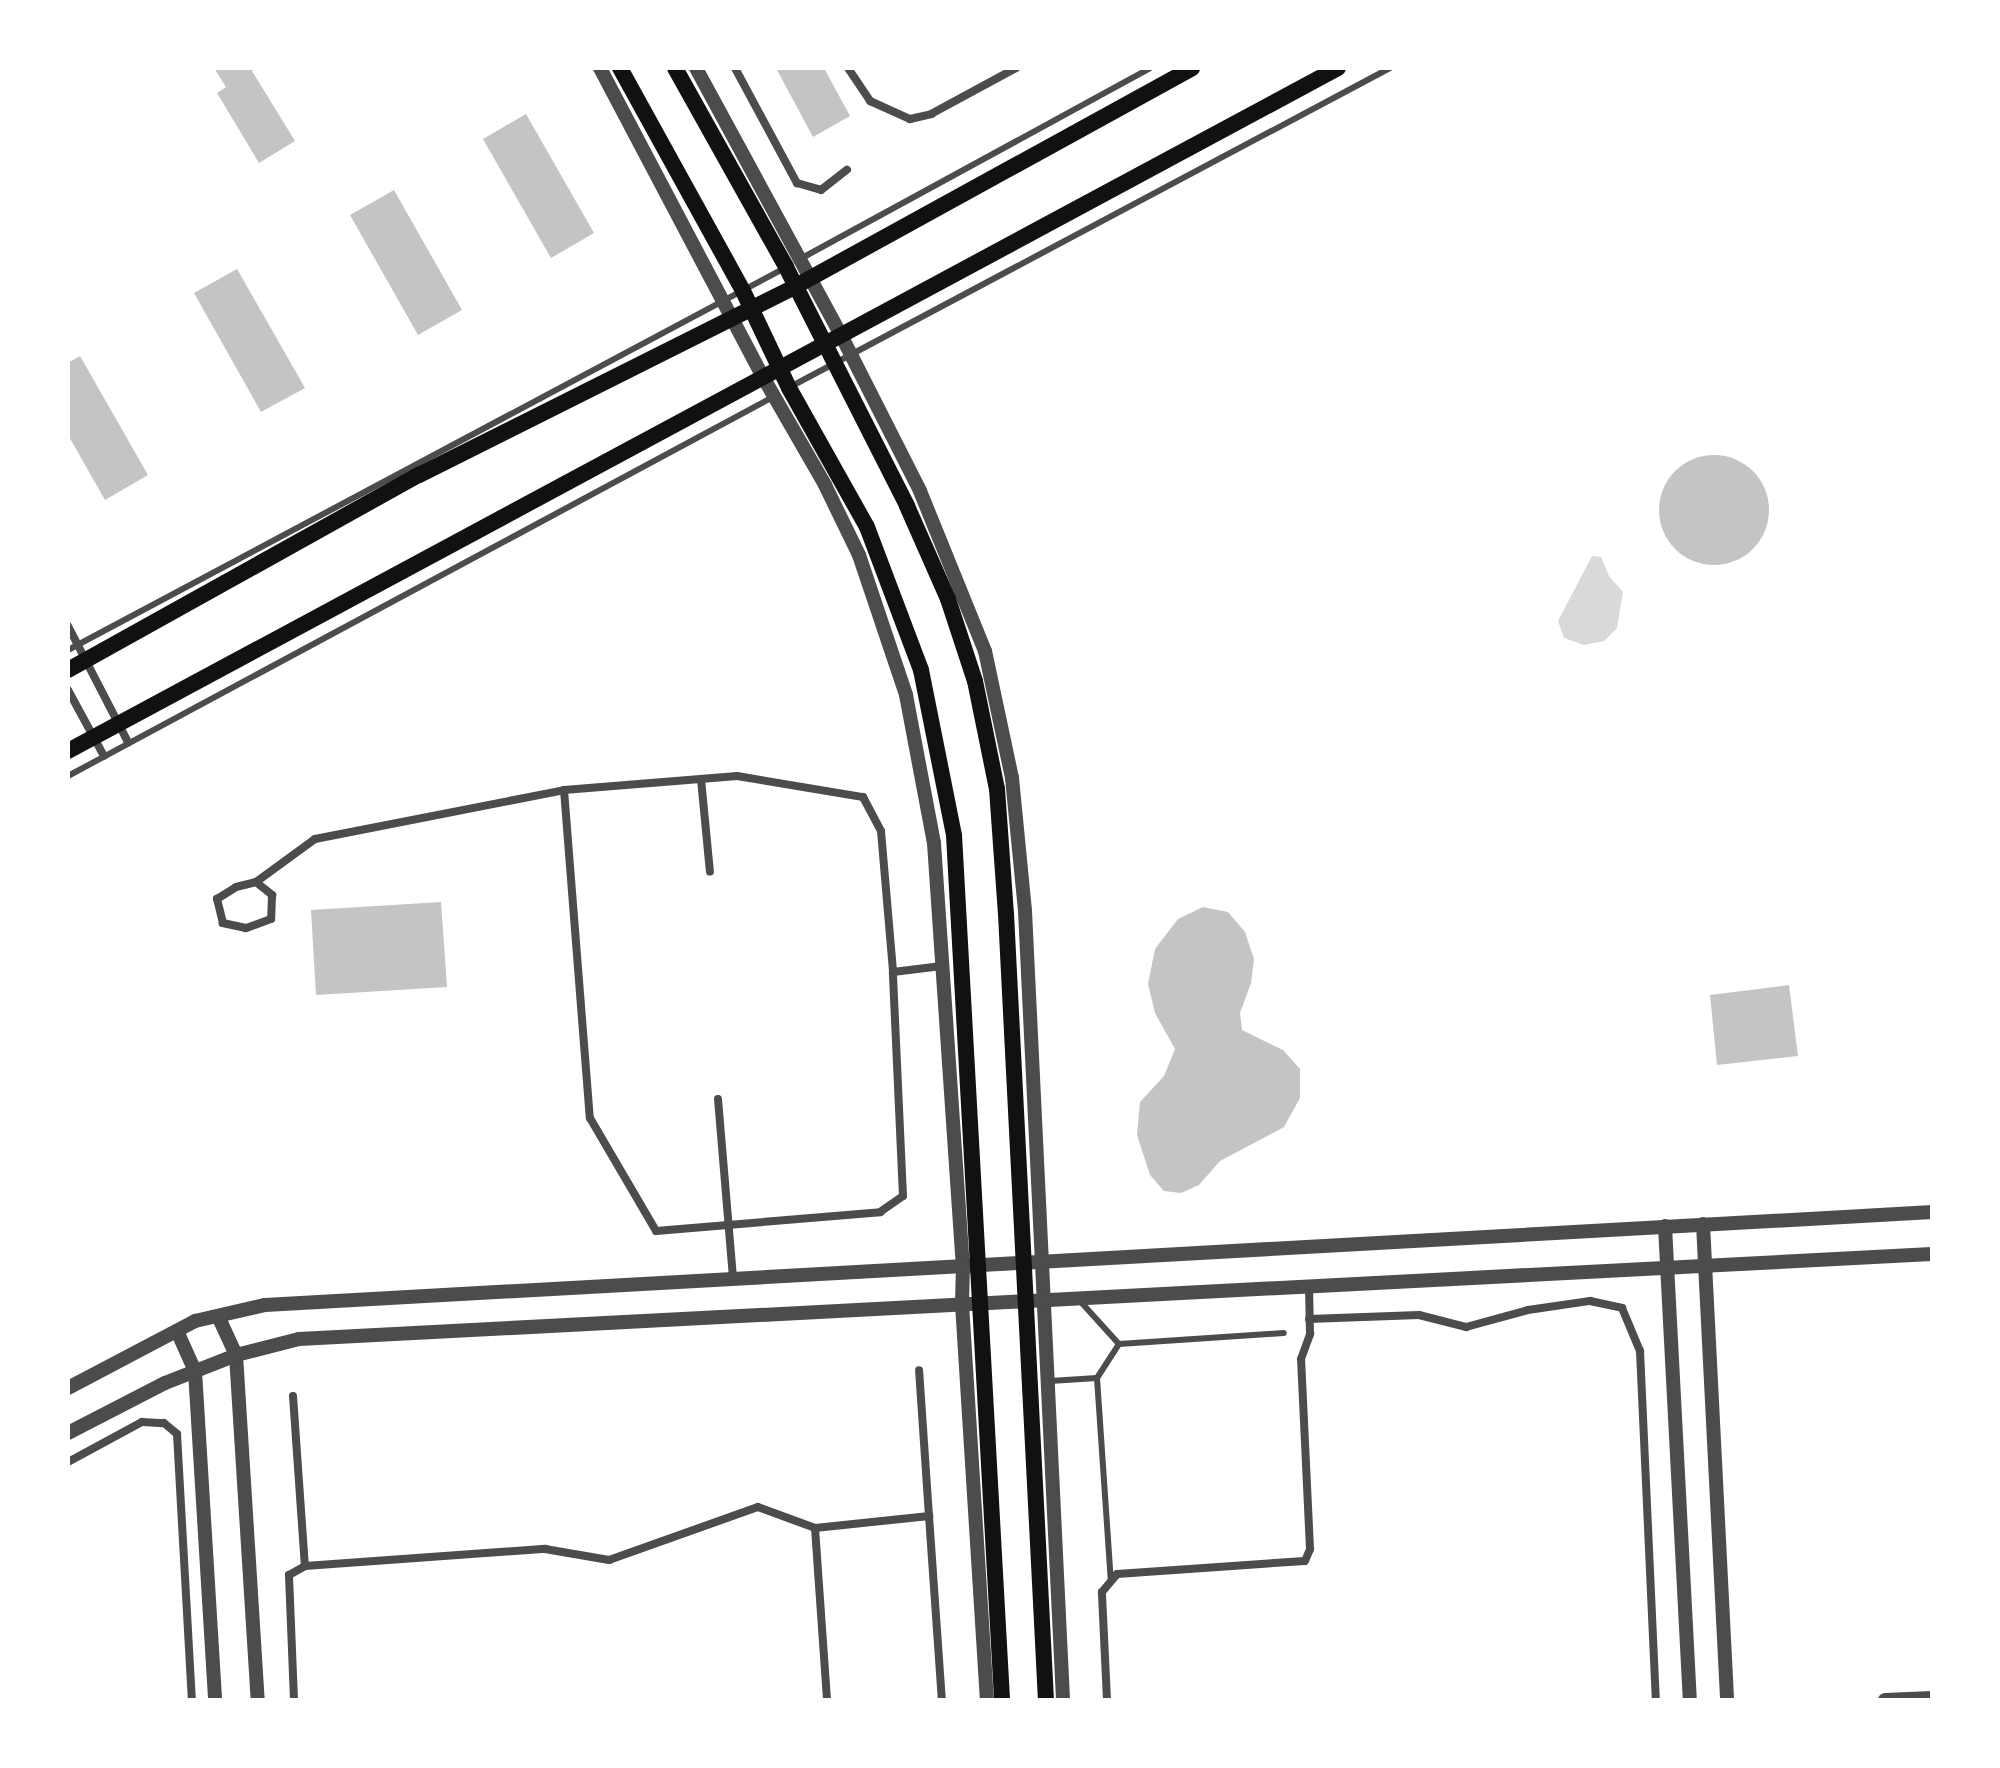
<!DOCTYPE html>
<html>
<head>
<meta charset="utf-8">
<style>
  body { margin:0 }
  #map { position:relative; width:2000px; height:1768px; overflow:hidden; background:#fff; font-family:"Noto Sans",sans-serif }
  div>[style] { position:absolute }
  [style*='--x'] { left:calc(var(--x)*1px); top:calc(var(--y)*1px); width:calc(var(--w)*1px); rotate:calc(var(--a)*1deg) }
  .water>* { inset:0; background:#d9d9d9 }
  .building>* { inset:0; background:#c4c4c4 }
  .round { border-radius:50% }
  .service>* { height:6px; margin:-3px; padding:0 3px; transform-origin:3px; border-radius:3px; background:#4c4c4c }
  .minor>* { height:8px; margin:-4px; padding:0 4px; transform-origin:4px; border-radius:4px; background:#4c4c4c }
  .tertiary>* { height:14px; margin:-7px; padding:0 7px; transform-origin:7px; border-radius:7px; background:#4c4c4c }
  .secondary>* { height:16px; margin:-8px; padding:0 8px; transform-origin:8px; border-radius:8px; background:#111 }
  span { translate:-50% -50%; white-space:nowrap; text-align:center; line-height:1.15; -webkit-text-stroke:8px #fff; paint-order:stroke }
  .frame { position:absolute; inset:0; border:70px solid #fff; pointer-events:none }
</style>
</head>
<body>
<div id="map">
  <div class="water">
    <div style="clip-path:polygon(1592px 556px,1601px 557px,1609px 576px,1623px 592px,1617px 628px,1604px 641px,1584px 645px,1564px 638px,1558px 621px)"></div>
  </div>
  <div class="building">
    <div style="clip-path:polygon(214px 68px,256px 68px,252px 71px,295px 141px,259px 163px,217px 93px,226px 87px)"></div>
    <div style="clip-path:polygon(776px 68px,824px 68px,850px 116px,813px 137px)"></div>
    <div style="clip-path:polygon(526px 114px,594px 233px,551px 258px,483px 139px)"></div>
    <div style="clip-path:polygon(394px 190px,462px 310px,418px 335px,350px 215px)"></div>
    <div style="clip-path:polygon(237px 269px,305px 388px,261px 412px,194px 293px)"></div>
    <div style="clip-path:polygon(80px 356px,148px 475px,105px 500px,68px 435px,68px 363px)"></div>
    <div class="round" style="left:1659px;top:455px;width:110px;height:110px"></div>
    <div style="clip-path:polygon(441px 902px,447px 987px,316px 995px,311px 910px)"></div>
    <div style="clip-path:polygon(1203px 907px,1228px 912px,1245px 932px,1254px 959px,1251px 983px,1240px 1013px,1242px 1030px,1283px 1050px,1300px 1069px,1300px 1098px,1284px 1127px,1220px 1161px,1199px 1185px,1181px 1193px,1164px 1191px,1150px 1175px,1137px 1135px,1140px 1102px,1164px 1076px,1175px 1049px,1155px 1013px,1148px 984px,1155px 949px,1178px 919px)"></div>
    <div style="clip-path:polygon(1789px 985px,1798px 1056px,1717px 1065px,1710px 995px)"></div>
  </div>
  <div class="service">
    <div style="--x:802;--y:258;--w:396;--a:-28.6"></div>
    <div style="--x:790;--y:387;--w:680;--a:-28"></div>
    <div style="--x:68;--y:650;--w:812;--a:-28.05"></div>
    <div style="--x:68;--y:776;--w:800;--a:-28.26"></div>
    <div style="--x:1080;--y:1301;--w:58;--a:47.8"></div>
    <div style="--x:1097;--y:1378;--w:204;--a:86.1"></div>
    <div style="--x:1050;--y:1381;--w:47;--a:-3.7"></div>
    <div style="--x:1097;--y:1378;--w:40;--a:-57.1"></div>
    <div style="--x:1119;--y:1344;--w:165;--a:-3.8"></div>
  </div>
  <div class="minor">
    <div style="--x:735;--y:68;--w:131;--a:61.7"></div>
    <div style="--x:797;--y:183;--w:25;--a:16"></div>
    <div style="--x:821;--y:190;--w:33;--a:-38"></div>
    <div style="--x:848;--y:68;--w:40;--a:56"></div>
    <div style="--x:870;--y:101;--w:44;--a:24.2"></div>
    <div style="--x:910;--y:119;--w:22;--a:-13"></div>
    <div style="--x:931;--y:114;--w:97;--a:-28.4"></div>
    <div style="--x:68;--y:626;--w:131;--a:62.7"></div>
    <div style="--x:68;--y:690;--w:75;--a:61.4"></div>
    <div style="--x:701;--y:779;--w:93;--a:84.5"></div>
    <div style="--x:564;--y:790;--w:329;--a:85.5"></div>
    <div style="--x:590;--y:1118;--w:131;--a:59.7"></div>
    <div style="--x:656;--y:1231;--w:225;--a:-4.8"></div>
    <div style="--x:880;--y:1212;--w:28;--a:-35"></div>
    <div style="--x:903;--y:1196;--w:224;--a:-92.6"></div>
    <div style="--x:256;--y:882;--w:21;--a:39"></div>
    <div style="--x:272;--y:895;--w:24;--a:92"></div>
    <div style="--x:271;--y:919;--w:27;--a:160"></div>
    <div style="--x:246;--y:928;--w:24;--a:-168"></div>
    <div style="--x:223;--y:923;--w:25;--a:-104"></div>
    <div style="--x:217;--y:899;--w:22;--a:-32"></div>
    <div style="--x:236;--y:887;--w:21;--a:-14"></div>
    <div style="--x:256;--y:882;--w:73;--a:-36.1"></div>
    <div style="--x:315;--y:839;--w:254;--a:-11.1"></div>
    <div style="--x:564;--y:790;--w:174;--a:-4.6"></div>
    <div style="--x:737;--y:776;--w:128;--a:9.5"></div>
    <div style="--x:863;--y:797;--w:38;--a:62"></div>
    <div style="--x:881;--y:831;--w:142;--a:85.1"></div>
    <div style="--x:893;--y:972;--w:49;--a:-7"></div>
    <div style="--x:718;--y:1099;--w:179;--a:85.2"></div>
    <div style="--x:1309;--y:1319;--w:110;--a:-2.1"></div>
    <div style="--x:1419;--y:1315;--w:49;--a:14.3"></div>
    <div style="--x:1466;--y:1327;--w:64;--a:-15.3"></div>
    <div style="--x:1528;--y:1310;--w:63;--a:-8.3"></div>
    <div style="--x:1590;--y:1301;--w:33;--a:12"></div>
    <div style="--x:1622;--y:1308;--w:47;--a:67.3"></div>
    <div style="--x:1640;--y:1351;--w:349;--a:87.4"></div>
    <div style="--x:293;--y:1396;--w:170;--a:86"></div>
    <div style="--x:68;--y:1462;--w:84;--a:-28.4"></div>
    <div style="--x:142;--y:1422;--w:22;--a:3"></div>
    <div style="--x:164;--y:1423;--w:17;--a:40"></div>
    <div style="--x:177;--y:1434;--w:266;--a:86.8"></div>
    <div style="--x:929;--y:1516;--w:184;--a:86"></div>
    <div style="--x:815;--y:1528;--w:115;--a:-6"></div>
    <div style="--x:929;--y:1516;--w:146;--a:-93.9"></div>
    <div style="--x:294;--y:1700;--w:125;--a:-92.3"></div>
    <div style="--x:289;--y:1575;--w:18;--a:-29"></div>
    <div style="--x:305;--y:1566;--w:241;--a:-4.1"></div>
    <div style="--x:545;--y:1549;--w:65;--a:9.8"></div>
    <div style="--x:609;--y:1560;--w:158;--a:-19.6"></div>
    <div style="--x:758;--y:1507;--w:61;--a:20.2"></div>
    <div style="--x:815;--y:1528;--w:172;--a:86"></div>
    <div style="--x:1107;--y:1700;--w:108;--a:-92.7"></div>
    <div style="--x:1102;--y:1592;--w:23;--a:-50"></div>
    <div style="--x:1117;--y:1574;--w:188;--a:-4"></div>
    <div style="--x:1305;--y:1561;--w:13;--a:-67"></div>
    <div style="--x:1310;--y:1549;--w:190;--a:-92.7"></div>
    <div style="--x:1301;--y:1359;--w:27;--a:-70"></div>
    <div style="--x:1310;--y:1334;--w:48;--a:-91.2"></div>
  </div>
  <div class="tertiary">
    <div style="--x:600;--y:68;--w:349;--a:62.2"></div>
    <div style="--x:763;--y:377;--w:125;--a:60.1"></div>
    <div style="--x:825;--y:485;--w:78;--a:64.1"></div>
    <div style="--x:859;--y:555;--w:148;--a:71.4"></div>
    <div style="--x:906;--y:695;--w:151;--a:79.3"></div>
    <div style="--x:934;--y:843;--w:422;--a:86.1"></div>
    <div style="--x:963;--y:1264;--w:40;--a:91.4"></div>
    <div style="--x:962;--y:1304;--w:397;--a:86.4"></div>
    <div style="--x:696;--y:68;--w:302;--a:61.5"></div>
    <div style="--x:840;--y:333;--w:177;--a:63.1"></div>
    <div style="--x:920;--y:491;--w:173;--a:67.9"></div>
    <div style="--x:985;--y:651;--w:130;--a:78"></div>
    <div style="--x:1012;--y:778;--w:134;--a:84.4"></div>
    <div style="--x:1025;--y:911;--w:790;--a:87.24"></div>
    <div style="--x:1703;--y:1224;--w:477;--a:87.1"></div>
    <div style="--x:1665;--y:1226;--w:475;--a:87"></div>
    <div style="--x:218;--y:1316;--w:43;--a:65.2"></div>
    <div style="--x:236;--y:1355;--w:346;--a:86.4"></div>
    <div style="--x:177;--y:1331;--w:44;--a:65.8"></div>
    <div style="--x:195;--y:1371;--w:330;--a:86.5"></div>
    <div style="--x:68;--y:1388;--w:144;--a:-27.8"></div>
    <div style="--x:195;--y:1321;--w:72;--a:-12.9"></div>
    <div style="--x:265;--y:1305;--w:1670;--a:-3.19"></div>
    <div style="--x:68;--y:1433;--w:109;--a:-27.3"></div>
    <div style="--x:165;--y:1383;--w:76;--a:-21.5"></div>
    <div style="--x:236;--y:1355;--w:65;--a:-14.3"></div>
    <div style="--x:299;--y:1339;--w:1635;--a:-2.98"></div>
    <div style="--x:1885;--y:1700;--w:47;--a:-2.4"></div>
  </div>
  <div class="secondary">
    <div style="--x:620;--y:68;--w:255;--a:61.1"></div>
    <div style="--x:743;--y:291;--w:107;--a:64.6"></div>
    <div style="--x:789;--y:388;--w:159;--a:60.7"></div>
    <div style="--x:867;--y:527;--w:153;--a:69.3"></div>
    <div style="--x:921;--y:670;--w:168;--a:78.7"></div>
    <div style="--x:954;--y:835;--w:866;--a:86.82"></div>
    <div style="--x:675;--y:68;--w:228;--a:60.8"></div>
    <div style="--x:786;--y:267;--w:268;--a:63.1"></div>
    <div style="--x:907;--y:506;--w:102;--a:66.2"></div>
    <div style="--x:948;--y:599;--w:86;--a:71.8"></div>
    <div style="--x:975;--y:681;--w:110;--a:78.5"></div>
    <div style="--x:997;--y:789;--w:125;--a:85.9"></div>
    <div style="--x:1006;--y:914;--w:787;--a:87.09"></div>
    <div style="--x:68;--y:670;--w:402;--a:-29.1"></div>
    <div style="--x:419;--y:475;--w:422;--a:-26.6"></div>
    <div style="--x:796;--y:286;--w:452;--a:-28.8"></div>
    <div style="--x:68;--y:751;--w:1442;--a:-28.27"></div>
  </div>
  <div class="frame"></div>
</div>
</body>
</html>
